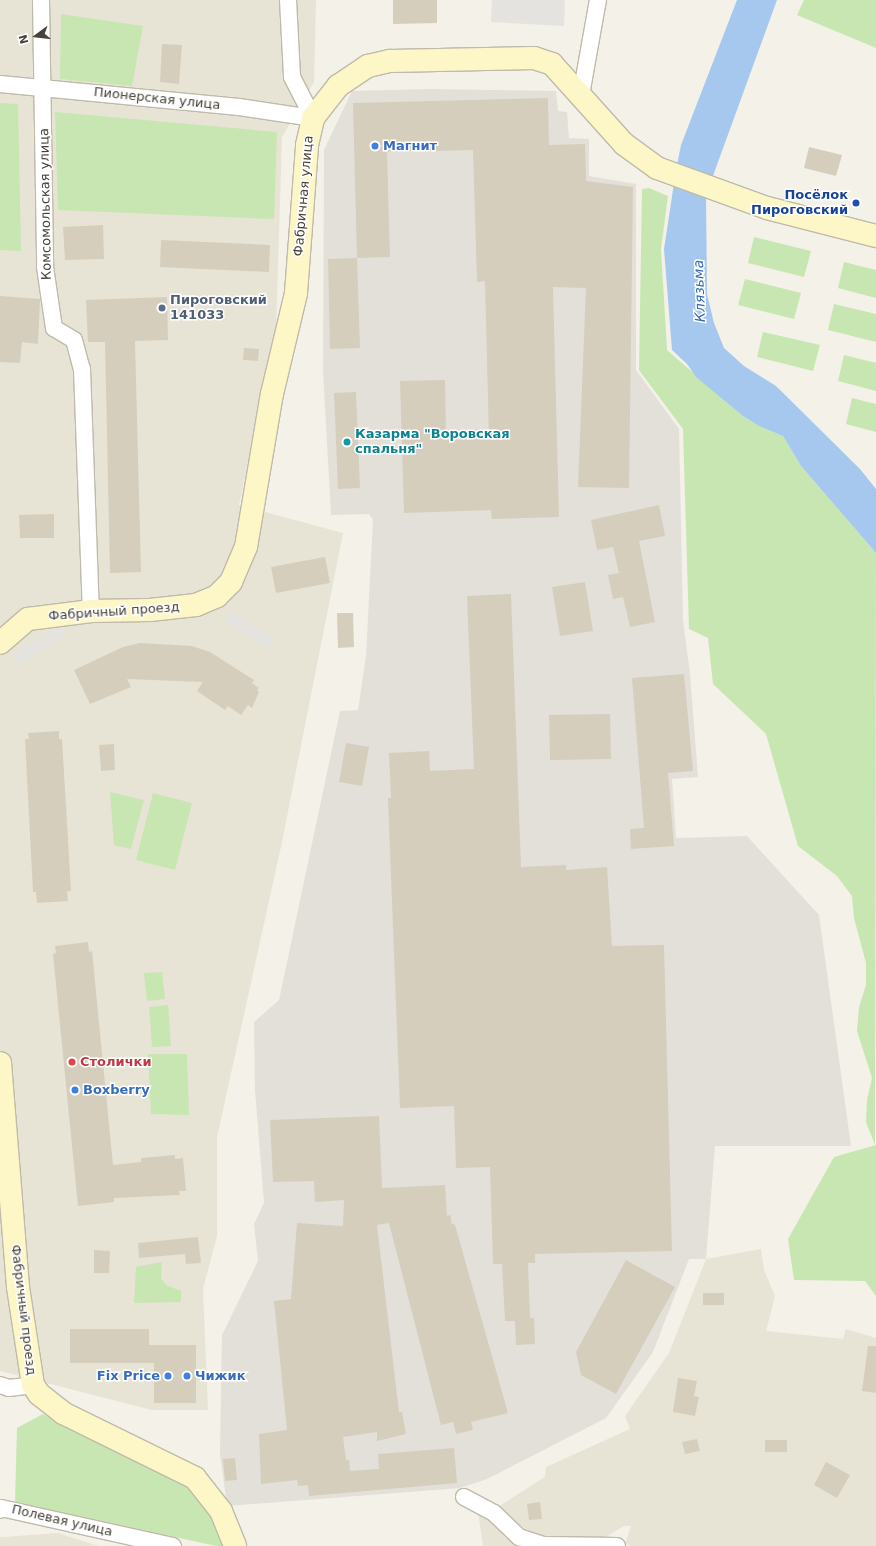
<!DOCTYPE html>
<html>
<head>
<meta charset="utf-8">
<style>
  body { margin:0 }
  #map { position:relative; width:876px; height:1546px; overflow:hidden; background:#f3f1e8; font-family:"DejaVu Sans",sans-serif }
  div>[style] { position:absolute }
  [style*='--x'] { left:calc(var(--x)*1px); top:calc(var(--y)*1px); width:calc(var(--w)*1px); rotate:calc(var(--a)*1deg) }
  .residential>* { inset:0; background:#e7e4d6 }
  .industrial>* { inset:0; background:#e3e0d9 }
  .green>* { inset:0; background:#c8e6b2 }
  .parking>* { inset:0; background:#e5e3df }
  .water>* { inset:0; background:#a6c8ee }
  .building>* { inset:0; background:#d5cebd }
  .roads { filter:drop-shadow(1px 0 #bfbaaa) drop-shadow(-1px 0 #bfbaaa) drop-shadow(0 1px #bfbaaa) drop-shadow(0 -1px #bfbaaa) }
  .street>* { height:16px; margin:-8px; padding:0 8px; transform-origin:8px; border-radius:8px; background:#fff }
  .secondary>* { height:22px; margin:-11px; padding:0 11px; transform-origin:11px; border-radius:11px; background:#fdf7c8 }
  .dots>* { width:11px; height:11px; translate:-50% -50%; box-sizing:border-box; border:2px solid #fff; border-radius:50% }
  span { translate:-50% -50%; white-space:nowrap; text-align:center; line-height:1.15; -webkit-text-stroke:3px #fff; paint-order:stroke }
  .street-label { font-size:13px; color:#464237 }
  .shop-label { font-size:13px; color:#366cbe; font-weight:700 }
  .left { translate:0 -50%; text-align:left }
  .right { translate:-100% -50%; text-align:right }
  .transit-label { font-size:13px; color:#164399; font-weight:700 }
  .service-label { font-size:13px; color:#4e5e75; font-weight:700 }
  .culture-label { font-size:13px; color:#0d838f; font-weight:700 }
  .health-label { font-size:13px; color:#be3a42; font-weight:700 }
  .water-label { font-size:14px; color:#336baf; font-style:italic }
  .north { position:absolute; left:16px; top:16px; width:40px; height:40px; -webkit-text-stroke:3px #fff; paint-order:stroke; rotate:255deg; font-size:11px; font-weight:700; line-height:16px; text-align:center; color:#464237 }
  .north::after { content:''; display:block; margin:auto; width:14px; height:18px; background:#464237; clip-path:polygon(50% 0,100% 100%,50% 72%,0 100%) }
</style>
</head>
<body>
<div id="map">
  <div class="residential">
    <div style="clip-path:polygon(0 0,316px 0,314px 82px,282px 137px,276px 330px,239px 505px,343px 533px,282px 842px,217px 1137px,217px 1236px,203px 1289px,208px 1410px,152px 1410px,0 1371px)"></div>
    <div style="clip-path:polygon(761px 1249px,764px 1270px,775px 1296px,766px 1331px,843px 1339px,846px 1329px,876px 1338px,876px 1546px,632px 1546px,625px 1544px,631px 1526px,624px 1526px,604px 1538px,546px 1538px,529px 1532px,498px 1507px,545px 1477px,546px 1467px,630px 1429px,625px 1416px,669px 1353px,706px 1259px)"></div>
    <div style="clip-path:polygon(478px 1512px,497px 1522px,504px 1537px,522px 1546px,483px 1546px)"></div>
    <div style="clip-path:polygon(58px 1533px,98px 1546px,0 1546px,0 1537px,3px 1537px)"></div>
  </div>
  <div class="industrial">
    <div style="clip-path:polygon(430px 89px,556px 91px,558px 111px,567px 112px,569px 138px,589px 139px,589px 176px,636px 184px,636px 370px,679px 429px,683px 620px,690px 674px,698px 777px,672px 779px,676px 838px,747px 836px,819px 915px,851px 1146px,715px 1146px,706px 1259px,689px 1259px,653px 1352px,606px 1418px,487px 1479px,460px 1488px,227px 1506px,220px 1453px,222px 1335px,258px 1261px,254px 1224px,264px 1203px,255px 1090px,254px 1022px,279px 1000px,340px 711px,358px 710px,366px 656px,373px 520px,369px 514px,331px 515px,323px 372px,324px 150px,352px 91px)"></div>
  </div>
  <div class="green">
    <div style="clip-path:polygon(804px 0,876px 0,876px 48px,797px 15px)"></div>
    <div style="clip-path:polygon(61px 14px,143px 26px,132px 86px,60px 79px)"></div>
    <div style="clip-path:polygon(0 103px,18px 104px,21px 251px,0 250px)"></div>
    <div style="clip-path:polygon(55px 112px,277px 132px,274px 219px,58px 210px)"></div>
    <div style="clip-path:polygon(649px 188px,668px 196px,661px 249px,667px 350px,743px 416px,759px 426px,783px 436px,801px 466px,876px 553px,875px 1145px,866px 1122px,867px 1100px,872px 1078px,857px 1031px,859px 1007px,866px 985px,866px 963px,854px 918px,852px 896px,837px 876px,798px 846px,766px 734px,713px 684px,708px 638px,689px 629px,683px 429px,639px 370px,642px 189px)"></div>
    <div style="clip-path:polygon(754px 237px,811px 251px,804px 277px,748px 263px)"></div>
    <div style="clip-path:polygon(844px 262px,876px 270px,876px 298px,838px 288px)"></div>
    <div style="clip-path:polygon(745px 279px,801px 293px,794px 319px,738px 305px)"></div>
    <div style="clip-path:polygon(834px 304px,876px 314px,876px 342px,828px 330px)"></div>
    <div style="clip-path:polygon(763px 332px,820px 345px,813px 371px,757px 357px)"></div>
    <div style="clip-path:polygon(844px 355px,876px 363px,876px 391px,838px 381px)"></div>
    <div style="clip-path:polygon(852px 398px,876px 404px,876px 432px,846px 424px)"></div>
    <div style="clip-path:polygon(110px 792px,144px 800px,131px 849px,114px 845px)"></div>
    <div style="clip-path:polygon(153px 793px,192px 803px,175px 870px,136px 860px)"></div>
    <div style="clip-path:polygon(162px 972px,165px 999px,147px 1001px,144px 973px)"></div>
    <div style="clip-path:polygon(168px 1005px,171px 1046px,152px 1047px,149px 1007px)"></div>
    <div style="clip-path:polygon(148px 1054px,187px 1054px,189px 1115px,151px 1114px)"></div>
    <div style="clip-path:polygon(876px 1145px,876px 1296px,865px 1281px,794px 1280px,788px 1239px,834px 1157px)"></div>
    <div style="clip-path:polygon(162px 1262px,161px 1278px,166px 1285px,181px 1291px,181px 1302px,134px 1303px,136px 1267px)"></div>
    <div style="clip-path:polygon(43px 1414px,192px 1484px,229px 1546px,216px 1546px,15px 1502px,17px 1428px)"></div>
  </div>
  <div class="parking">
    <div style="clip-path:polygon(492px 0,565px 0,564px 26px,491px 22px)"></div>
    <div style="clip-path:polygon(232px 611px,275px 639px,268px 648px,226px 621px)"></div>
    <div style="clip-path:polygon(58px 626px,64px 637px,19px 664px,13px 653px)"></div>
  </div>
  <div class="water">
    <div style="clip-path:polygon(737px 0,777px 0,706px 195px,707px 294px,714px 323px,724px 348px,744px 366px,776px 386px,860px 469px,876px 489px,876px 553px,801px 466px,783px 436px,759px 426px,743px 416px,696px 377px,687px 364px,672px 350px,664px 249px,676px 170px,681px 145px)"></div>
  </div>
  <div class="building">
    <div style="clip-path:polygon(393px 0,437px 0,437px 23px,393px 24px)"></div>
    <div style="clip-path:polygon(162px 44px,182px 45px,179px 84px,160px 82px)"></div>
    <div style="clip-path:polygon(548px 98px,549px 145px,585px 144px,586px 181px,633px 187px,629px 488px,578px 487px,586px 288px,553px 287px,559px 517px,492px 519px,491px 510px,404px 513px,400px 381px,445px 380px,446px 440px,489px 439px,485px 281px,477px 282px,473px 150px,387px 152px,390px 257px,357px 258px,353px 103px)"></div>
    <div style="clip-path:polygon(809px 147px,842px 155px,836px 176px,804px 168px)"></div>
    <div style="clip-path:polygon(103px 225px,104px 259px,65px 260px,63px 227px)"></div>
    <div style="clip-path:polygon(161px 240px,270px 245px,269px 272px,160px 267px)"></div>
    <div style="clip-path:polygon(357px 258px,360px 348px,330px 349px,328px 259px)"></div>
    <div style="clip-path:polygon(0 296px,40px 299px,38px 344px,22px 342px,20px 363px,0 362px)"></div>
    <div style="clip-path:polygon(167px 297px,168px 340px,135px 341px,141px 572px,110px 573px,105px 342px,88px 342px,86px 300px)"></div>
    <div style="clip-path:polygon(244px 348px,259px 349px,258px 361px,243px 360px)"></div>
    <div style="clip-path:polygon(356px 392px,360px 488px,338px 489px,334px 393px)"></div>
    <div style="clip-path:polygon(659px 505px,665px 536px,639px 541px,655px 622px,630px 627px,623px 597px,613px 599px,608px 575px,619px 573px,613px 547px,597px 550px,591px 520px)"></div>
    <div style="clip-path:polygon(54px 514px,54px 538px,20px 538px,19px 515px)"></div>
    <div style="clip-path:polygon(325px 557px,330px 583px,276px 593px,271px 567px)"></div>
    <div style="clip-path:polygon(585px 582px,593px 631px,560px 636px,552px 587px)"></div>
    <div style="clip-path:polygon(511px 594px,521px 867px,566px 865px,566px 870px,607px 867px,612px 946px,664px 945px,672px 1251px,535px 1254px,535px 1263px,528px 1263px,530px 1318px,534px 1318px,535px 1344px,516px 1345px,515px 1321px,505px 1321px,502px 1264px,493px 1264px,490px 1167px,456px 1168px,454px 1106px,400px 1108px,388px 798px,391px 798px,389px 753px,429px 751px,430px 771px,474px 769px,467px 596px)"></div>
    <div style="clip-path:polygon(337px 613px,353px 613px,354px 647px,338px 648px)"></div>
    <div style="clip-path:polygon(140px 643px,192px 646px,210px 652px,254px 680px,252px 683px,259px 688px,257px 690px,259px 692px,252px 708px,248px 705px,241px 715px,228px 706px,225px 710px,197px 691px,203px 682px,127px 679px,131px 687px,90px 704px,74px 670px,123px 647px)"></div>
    <div style="clip-path:polygon(684px 674px,693px 771px,668px 773px,674px 846px,631px 849px,630px 829px,644px 828px,632px 678px)"></div>
    <div style="clip-path:polygon(610px 714px,611px 759px,550px 760px,549px 715px)"></div>
    <div style="clip-path:polygon(59px 731px,59px 739px,62px 739px,71px 891px,67px 891px,68px 901px,37px 903px,36px 892px,33px 892px,25px 739px,29px 739px,28px 733px)"></div>
    <div style="clip-path:polygon(346px 743px,369px 747px,362px 786px,339px 782px)"></div>
    <div style="clip-path:polygon(114px 744px,115px 770px,101px 771px,99px 745px)"></div>
    <div style="clip-path:polygon(88px 942px,89px 952px,92px 951px,113px 1165px,141px 1162px,141px 1158px,175px 1155px,175px 1159px,183px 1158px,186px 1191px,179px 1191px,180px 1195px,114px 1198px,114px 1202px,78px 1206px,53px 954px,56px 953px,55px 946px)"></div>
    <div style="clip-path:polygon(379px 1116px,382px 1188px,445px 1185px,447px 1216px,451px 1215px,451px 1223px,455px 1225px,508px 1413px,471px 1422px,473px 1430px,456px 1434px,453px 1422px,441px 1425px,389px 1223px,377px 1225px,399px 1412px,402px 1412px,406px 1434px,377px 1441px,377px 1432px,343px 1437px,346px 1460px,349px 1460px,350px 1471px,379px 1469px,378px 1454px,454px 1448px,457px 1483px,309px 1496px,308px 1485px,298px 1486px,297px 1480px,261px 1484px,259px 1434px,287px 1430px,274px 1301px,291px 1299px,297px 1223px,343px 1226px,344px 1200px,315px 1202px,314px 1181px,273px 1182px,270px 1120px)"></div>
    <div style="clip-path:polygon(198px 1237px,201px 1263px,186px 1264px,185px 1254px,139px 1258px,138px 1243px)"></div>
    <div style="clip-path:polygon(94px 1250px,110px 1251px,109px 1273px,94px 1273px)"></div>
    <div style="clip-path:polygon(626px 1260px,675px 1287px,616px 1394px,581px 1375px,576px 1352px)"></div>
    <div style="clip-path:polygon(703px 1293px,724px 1293px,724px 1305px,703px 1305px)"></div>
    <div style="clip-path:polygon(70px 1329px,149px 1329px,149px 1345px,196px 1345px,196px 1403px,154px 1403px,154px 1363px,70px 1363px)"></div>
    <div style="clip-path:polygon(868px 1346px,876px 1346px,876px 1393px,862px 1391px)"></div>
    <div style="clip-path:polygon(678px 1378px,697px 1381px,694px 1396px,699px 1397px,695px 1416px,673px 1412px)"></div>
    <div style="clip-path:polygon(697px 1439px,700px 1451px,685px 1454px,682px 1442px)"></div>
    <div style="clip-path:polygon(765px 1440px,787px 1440px,787px 1452px,765px 1452px)"></div>
    <div style="clip-path:polygon(235px 1458px,237px 1480px,225px 1481px,223px 1459px)"></div>
    <div style="clip-path:polygon(826px 1462px,850px 1475px,837px 1498px,814px 1485px)"></div>
    <div style="clip-path:polygon(540px 1502px,542px 1519px,529px 1520px,527px 1504px)"></div>
  </div>
  <div class="roads">
    <div class="street">
      <div style="--x:41;--y:0;--w:267;--a:89.1"></div>
      <div style="--x:45;--y:267;--w:62;--a:81.6"></div>
      <div style="--x:54;--y:328;--w:23;--a:31"></div>
      <div style="--x:74;--y:340;--w:30;--a:75"></div>
      <div style="--x:82;--y:369;--w:242;--a:87.9"></div>
      <div style="--x:288;--y:0;--w:77;--a:87"></div>
      <div style="--x:292;--y:77;--w:46;--a:62.9"></div>
      <div style="--x:0;--y:84;--w:240;--a:5.5"></div>
      <div style="--x:239;--y:107;--w:75;--a:8.5"></div>
      <div style="--x:581;--y:95;--w:97;--a:-79.9"></div>
      <div style="--x:0;--y:1385;--w:9;--a:18"></div>
      <div style="--x:9;--y:1388;--w:24;--a:-7"></div>
      <div style="--x:464;--y:1497;--w:34;--a:28"></div>
      <div style="--x:494;--y:1513;--w:35;--a:44"></div>
      <div style="--x:519;--y:1537;--w:26;--a:18"></div>
      <div style="--x:544;--y:1545;--w:73;--a:0.8"></div>
      <div style="--x:0;--y:1510;--w:2;--a:-63"></div>
      <div style="--x:1;--y:1508;--w:176;--a:12.5"></div>
    </div>
    <div class="secondary">
      <div style="--x:0;--y:643;--w:37;--a:-41"></div>
      <div style="--x:28;--y:619;--w:64;--a:-7.2"></div>
      <div style="--x:91;--y:611;--w:59;--a:-1"></div>
      <div style="--x:150;--y:610;--w:46;--a:-6.2"></div>
      <div style="--x:196;--y:605;--w:23;--a:-23"></div>
      <div style="--x:217;--y:596;--w:20;--a:-45"></div>
      <div style="--x:231;--y:582;--w:38;--a:-67"></div>
      <div style="--x:246;--y:547;--w:155;--a:-80.4"></div>
      <div style="--x:272;--y:394;--w:104;--a:-76.6"></div>
      <div style="--x:296;--y:293;--w:148;--a:-85.7"></div>
      <div style="--x:307;--y:145;--w:28;--a:-77"></div>
      <div style="--x:313;--y:118;--w:41;--a:-52"></div>
      <div style="--x:338;--y:86;--w:36;--a:-34"></div>
      <div style="--x:368;--y:66;--w:23;--a:-13"></div>
      <div style="--x:390;--y:61;--w:144;--a:-1.2"></div>
      <div style="--x:534;--y:58;--w:19;--a:18"></div>
      <div style="--x:552;--y:64;--w:108;--a:48"></div>
      <div style="--x:624;--y:144;--w:41;--a:36"></div>
      <div style="--x:657;--y:168;--w:117;--a:20"></div>
      <div style="--x:767;--y:208;--w:113;--a:14.4"></div>
      <div style="--x:0;--y:1063;--w:225;--a:85.4"></div>
      <div style="--x:18;--y:1287;--w:99;--a:81.3"></div>
      <div style="--x:33;--y:1385;--w:11;--a:56"></div>
      <div style="--x:39;--y:1394;--w:31;--a:38"></div>
      <div style="--x:63;--y:1413;--w:147;--a:26.2"></div>
      <div style="--x:195;--y:1478;--w:42;--a:51.8"></div>
      <div style="--x:221;--y:1511;--w:38;--a:68"></div>
    </div>
  </div>
  <div class="dots">
    <div style="left:375px;top:146px;background:#3f7fe0"></div>
    <div style="left:856px;top:203px;background:#1a4fb4"></div>
    <div style="left:162px;top:308px;background:#5c6f8a"></div>
    <div style="left:347px;top:442px;background:#0f9aa8"></div>
    <div style="left:72px;top:1062px;background:#e0444e"></div>
    <div style="left:75px;top:1090px;background:#3f7fe0"></div>
    <div style="left:168px;top:1376px;background:#3f7fe0"></div>
    <div style="left:187px;top:1376px;background:#3f7fe0"></div>
  </div>
  <div class="street-label">
    <span style="left:157px;top:99px;rotate:6deg">Пионерская улица</span>
    <span style="left:304px;top:196px;rotate:-85deg">Фабричная улица</span>
    <span style="left:46px;top:204px;rotate:-91deg">Комсомольская улица</span>
    <span style="left:114px;top:612px;rotate:-4deg">Фабричный проезд</span>
    <span style="left:23px;top:1310px;rotate:83deg">Фабричный проезд</span>
    <span style="left:62px;top:1521px;rotate:13deg">Полевая улица</span>
  </div>
  <div class="shop-label">
    <span class="left" style="left:383px;top:146px">Магнит</span>
    <span class="left" style="left:83px;top:1090px">Boxberry</span>
    <span class="right" style="left:160px;top:1376px">Fix Price</span>
    <span class="left" style="left:195px;top:1376px">Чижик</span>
  </div>
  <div class="transit-label">
    <span class="right" style="left:848px;top:203px">Посёлок<br>Пироговский</span>
  </div>
  <div class="service-label">
    <span class="left" style="left:170px;top:308px">Пироговский<br>141033</span>
  </div>
  <div class="culture-label">
    <span class="left" style="left:355px;top:442px">Казарма "Воровская<br>спальня"</span>
  </div>
  <div class="health-label">
    <span class="left" style="left:80px;top:1062px">Столички</span>
  </div>
  <div class="water-label">
    <span style="left:699px;top:291px;rotate:-92deg">Клязьма</span>
  </div>
  <div class="north">N</div>
</div>
</body>
</html>
